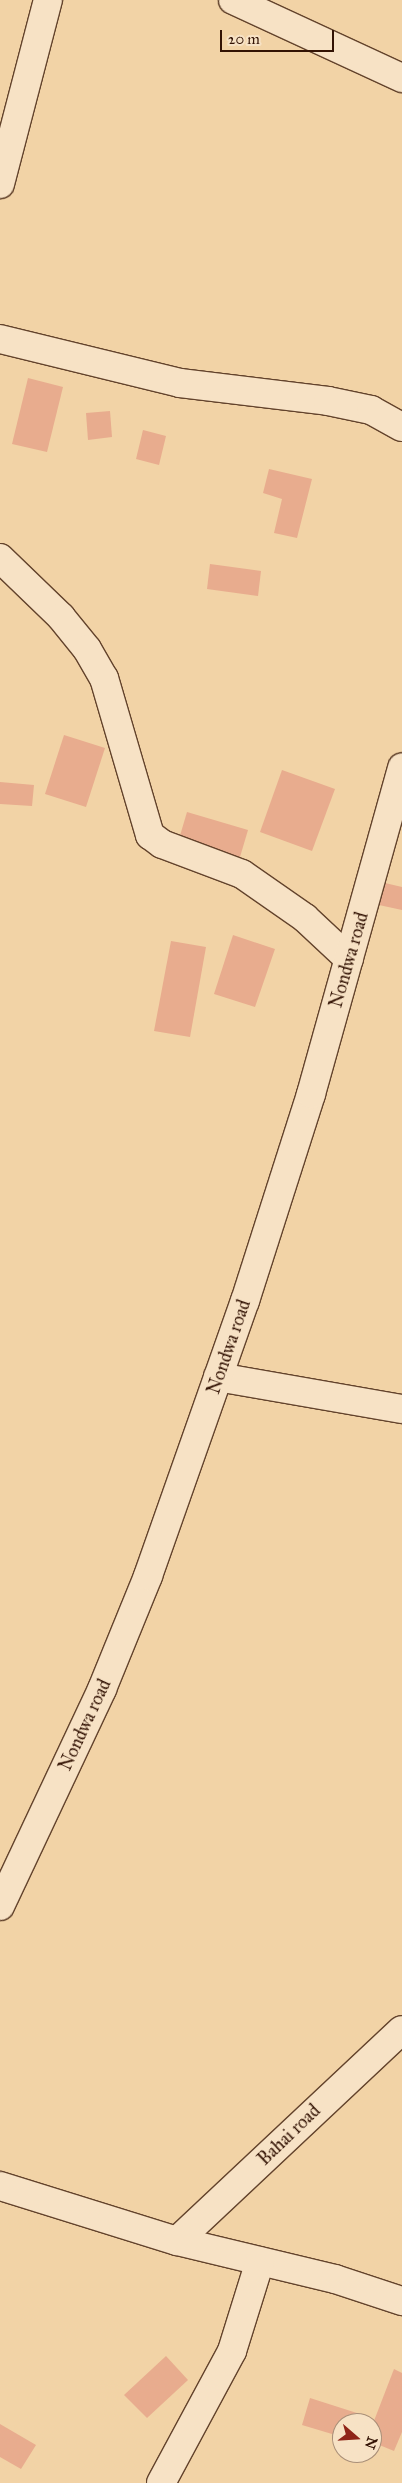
<!DOCTYPE html>
<html>
<head>
<meta charset="utf-8">
<style>
  body { margin:0 }
  #map { position:relative; width:402px; height:2483px; overflow:hidden; background:#f2d3a6; font-family:"IM FELL Great Primer",serif }
  div>[style] { position:absolute }
  [style*='--x'] { left:calc(var(--x)*1px); top:calc(var(--y)*1px); width:calc(var(--w)*1px); rotate:calc(var(--a)*1deg) }
  .building>* { inset:0; background:#e8ac8e }
  .roads { filter:drop-shadow(1px 0 #63432c) drop-shadow(-1px 0 #63432c) drop-shadow(0 1px #63432c) drop-shadow(0 -1px #63432c) }
  .minor>* { height:28px; margin:-14px; padding:0 14px; transform-origin:14px; border-radius:14px; background:#f7e2c5 }
  span { translate:-50% -50%; white-space:nowrap; text-align:center; line-height:1.15; -webkit-text-stroke:4px #f7e2c5; paint-order:stroke }
  .street-label { font-size:18px; color:#331304 }
  .north { position:absolute; left:332px; top:2413px; width:50px; height:50px; box-sizing:border-box; background:#f7e2c5; border:1px solid #a98f78; border-radius:50%; rotate:109deg; font-size:14px; font-weight:700; line-height:20px; text-align:center; color:#331304 }
  .north::after { content:''; display:block; margin:auto; width:18px; height:22px; background:#8f2418; clip-path:polygon(50% 0,100% 100%,50% 72%,0 100%) }
  .scale { position:absolute; left:220px; top:30px; width:114px; height:22px; box-sizing:border-box; border:2px solid #331304; border-top:0; padding-left:6px; font-size:15px; line-height:18px; white-space:nowrap; color:#331304; -webkit-text-stroke:4px #f7e2c5; paint-order:stroke }
</style>
</head>
<body>
<div id="map">
  <div class="building">
    <div style="clip-path:polygon(28px 378px,63px 387px,47px 452px,12px 444px)"></div>
    <div style="clip-path:polygon(110px 411px,112px 437px,88px 440px,86px 413px)"></div>
    <div style="clip-path:polygon(143px 430px,166px 436px,159px 465px,136px 459px)"></div>
    <div style="clip-path:polygon(269px 469px,312px 479px,297px 538px,274px 533px,282px 499px,263px 493px)"></div>
    <div style="clip-path:polygon(210px 564px,261px 571px,258px 596px,207px 589px)"></div>
    <div style="clip-path:polygon(64px 735px,105px 748px,86px 807px,45px 794px)"></div>
    <div style="clip-path:polygon(282px 770px,335px 789px,312px 851px,260px 832px)"></div>
    <div style="clip-path:polygon(0 782px,34px 785px,32px 806px,0 804px)"></div>
    <div style="clip-path:polygon(187px 812px,248px 830px,240px 857px,179px 839px)"></div>
    <div style="clip-path:polygon(385px 883px,402px 887px,402px 910px,379px 905px)"></div>
    <div style="clip-path:polygon(233px 935px,275px 949px,255px 1007px,214px 994px)"></div>
    <div style="clip-path:polygon(171px 941px,206px 947px,190px 1037px,154px 1031px)"></div>
    <div style="clip-path:polygon(166px 2356px,188px 2380px,147px 2418px,124px 2395px)"></div>
    <div style="clip-path:polygon(394px 2369px,402px 2373px,402px 2432px,394px 2451px,372px 2442px,372px 2426px)"></div>
    <div style="clip-path:polygon(310px 2398px,360px 2414px,357px 2423px,342px 2423px,342px 2437px,302px 2425px)"></div>
    <div style="clip-path:polygon(0 2424px,36px 2445px,21px 2469px,0 2457px)"></div>
  </div>
  <div class="roads">
    <div class="minor">
      <div style="--x:233;--y:0;--w:186;--a:24.8"></div>
      <div style="--x:0;--y:184;--w:190;--a:-75.4"></div>
      <div style="--x:0;--y:339;--w:185;--a:13.7"></div>
      <div style="--x:180;--y:383;--w:149;--a:6.9"></div>
      <div style="--x:328;--y:401;--w:44;--a:11.8"></div>
      <div style="--x:371;--y:410;--w:35;--a:29"></div>
      <div style="--x:0;--y:558;--w:85;--a:44"></div>
      <div style="--x:61;--y:617;--w:41;--a:50.9"></div>
      <div style="--x:87;--y:649;--w:34;--a:60"></div>
      <div style="--x:104;--y:678;--w:164;--a:73.7"></div>
      <div style="--x:150;--y:835;--w:15;--a:37"></div>
      <div style="--x:162;--y:844;--w:85;--a:20.6"></div>
      <div style="--x:242;--y:874;--w:77;--a:34.9"></div>
      <div style="--x:305;--y:918;--w:60;--a:43"></div>
      <div style="--x:218;--y:1377;--w:187;--a:9.9"></div>
      <div style="--x:0;--y:1906;--w:240;--a:-64.8"></div>
      <div style="--x:102;--y:1689;--w:122;--a:-67.8"></div>
      <div style="--x:148;--y:1576;--w:292;--a:-70.6"></div>
      <div style="--x:245;--y:1301;--w:217;--a:-72.3"></div>
      <div style="--x:311;--y:1094;--w:339;--a:-74.4"></div>
      <div style="--x:0;--y:2186;--w:185;--a:17.3"></div>
      <div style="--x:177;--y:2241;--w:163;--a:13.5"></div>
      <div style="--x:335;--y:2279;--w:71;--a:18.2"></div>
      <div style="--x:177;--y:2241;--w:308;--a:-43.2"></div>
      <div style="--x:161;--y:2483;--w:150;--a:-61.7"></div>
      <div style="--x:232;--y:2351;--w:94;--a:-72.7"></div>
    </div>
  </div>
  <div class="street-label">
    <span style="left:349px;top:960px;rotate:-74deg">Nondwa road</span>
    <span style="left:229px;top:1347px;rotate:-71deg">Nondwa road</span>
    <span style="left:85px;top:1725px;rotate:-65deg">Nondwa road</span>
    <span style="left:289px;top:2135px;rotate:-44deg">Bahai road</span>
  </div>
  <div class="north">N</div>
  <div class="scale">20 m</div>
</div>
</body>
</html>
